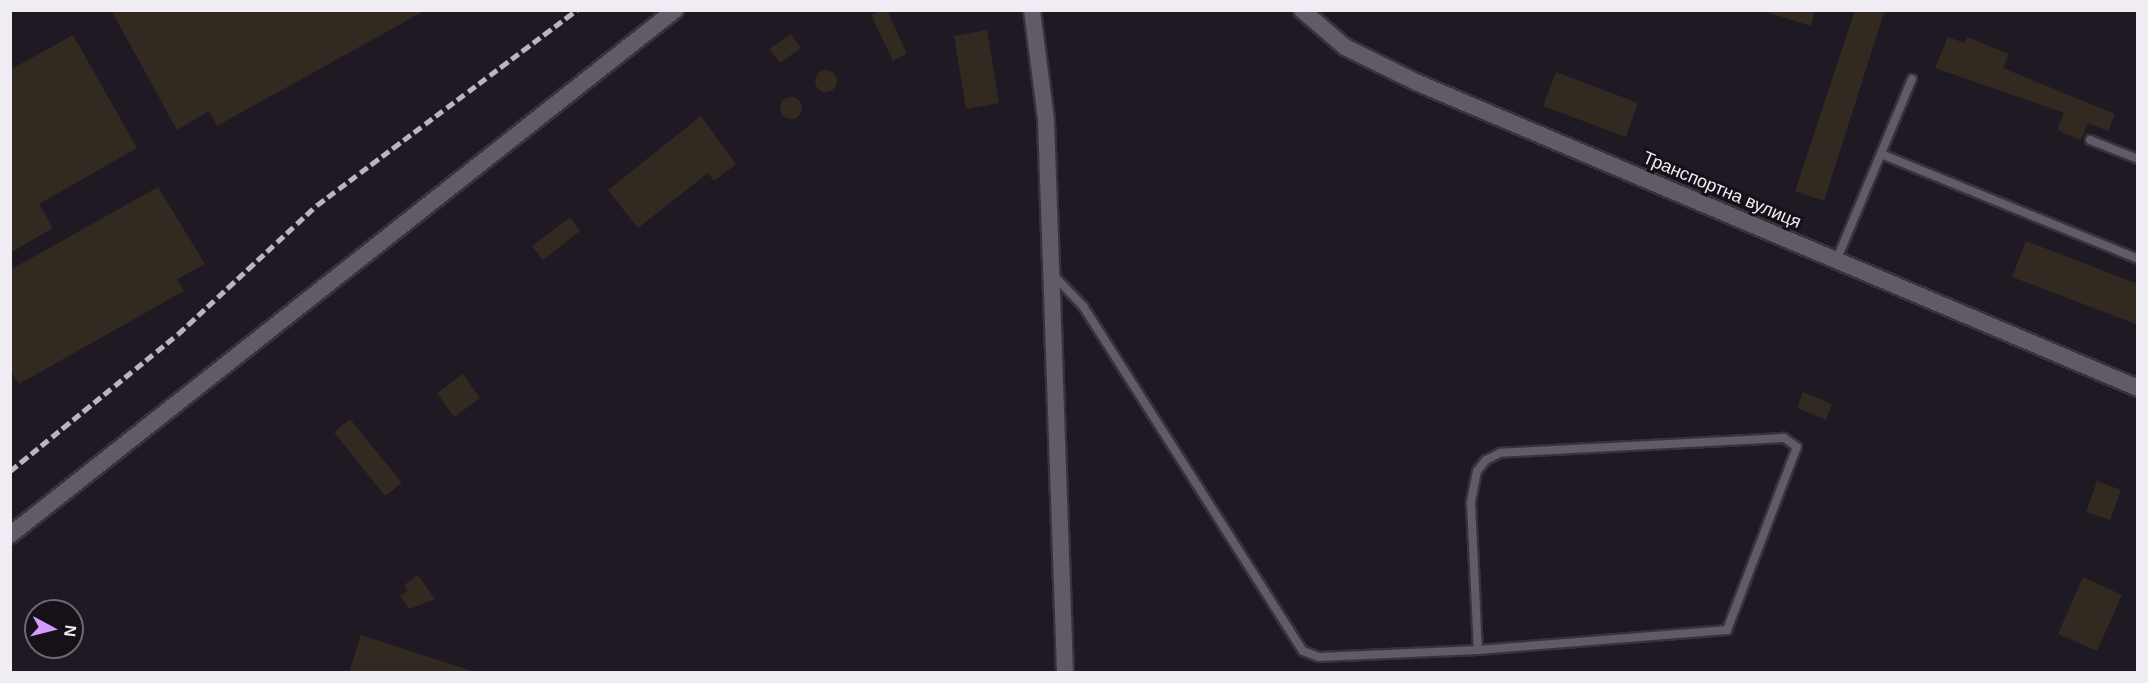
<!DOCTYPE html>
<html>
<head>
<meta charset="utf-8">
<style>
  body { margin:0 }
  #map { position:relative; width:2148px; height:683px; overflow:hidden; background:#1f1923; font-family:Arial,sans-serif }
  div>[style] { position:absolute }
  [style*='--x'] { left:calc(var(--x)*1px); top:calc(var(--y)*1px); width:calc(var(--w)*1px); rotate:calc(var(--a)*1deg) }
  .building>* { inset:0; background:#322920 }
  .round { border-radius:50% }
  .roads { filter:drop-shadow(2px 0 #37333a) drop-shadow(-2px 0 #37333a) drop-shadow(0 2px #37333a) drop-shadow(0 -2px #37333a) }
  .service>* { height:8px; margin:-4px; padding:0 4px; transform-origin:4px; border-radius:4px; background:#625a66 }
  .minor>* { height:16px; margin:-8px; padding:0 8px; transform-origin:8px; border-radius:8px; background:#625a66 }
  .tertiary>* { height:16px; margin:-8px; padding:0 8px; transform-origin:8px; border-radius:8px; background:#625a66 }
  .rail>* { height:4.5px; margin-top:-2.25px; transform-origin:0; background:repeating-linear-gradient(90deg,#bbb6be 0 9px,transparent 0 13.5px) }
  span { translate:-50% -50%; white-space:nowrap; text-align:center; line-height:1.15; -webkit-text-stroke:6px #161019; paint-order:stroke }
  .street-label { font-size:18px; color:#f0ecf3 }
  .frame { position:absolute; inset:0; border:12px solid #f0ecf3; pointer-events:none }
  .north { position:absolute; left:24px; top:599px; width:60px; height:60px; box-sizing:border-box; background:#161019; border:2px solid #6d6870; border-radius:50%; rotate:97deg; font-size:16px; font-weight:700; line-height:24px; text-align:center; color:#f0ecf3 }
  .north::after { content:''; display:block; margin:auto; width:21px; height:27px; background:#d49cfc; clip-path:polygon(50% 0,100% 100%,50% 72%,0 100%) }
</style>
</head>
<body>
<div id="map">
  <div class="building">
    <div style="clip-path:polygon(111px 10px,426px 10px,217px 126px,209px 111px,177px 130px)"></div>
    <div style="clip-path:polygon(881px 10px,887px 10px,907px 54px,893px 61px,871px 15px)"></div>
    <div style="clip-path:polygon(1759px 10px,1815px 10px,1811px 26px)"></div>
    <div style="clip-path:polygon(1855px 10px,1885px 10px,1824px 201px,1795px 191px)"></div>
    <div style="clip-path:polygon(987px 30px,999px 103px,966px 109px,954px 36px)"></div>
    <div style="clip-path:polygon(791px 34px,801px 48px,780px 63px,769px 49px)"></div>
    <div style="clip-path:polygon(73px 35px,137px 148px,39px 204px,53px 228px,10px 253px,10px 70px)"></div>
    <div style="clip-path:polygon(1948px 37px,1965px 43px,1967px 37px,2009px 54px,2003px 68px,2115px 114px,2108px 131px,2088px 123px,2081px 140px,2057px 130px,2064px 113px,1935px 68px)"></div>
    <div class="round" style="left:815px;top:70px;width:22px;height:22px"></div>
    <div style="clip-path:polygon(1556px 72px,1638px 103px,1626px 137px,1543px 106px)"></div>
    <div class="round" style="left:780px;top:97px;width:22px;height:22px"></div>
    <div style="clip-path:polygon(701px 116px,736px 164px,714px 181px,708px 173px,638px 228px,608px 190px)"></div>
    <div style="clip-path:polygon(158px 187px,205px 264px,177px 279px,184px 291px,19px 384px,10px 370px,10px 270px)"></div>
    <div style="clip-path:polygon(570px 217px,580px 231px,543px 260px,532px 246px)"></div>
    <div style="clip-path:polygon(2026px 241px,2138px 284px,2138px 325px,2012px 277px)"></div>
    <div style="clip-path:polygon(463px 374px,480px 398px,454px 417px,437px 393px)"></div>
    <div style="clip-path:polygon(1803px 392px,1832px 404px,1826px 420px,1797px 408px)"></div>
    <div style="clip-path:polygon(350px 419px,402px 483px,385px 496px,334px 432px)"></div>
    <div style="clip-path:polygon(2097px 481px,2121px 490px,2110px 520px,2086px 512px)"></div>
    <div style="clip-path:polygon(418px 575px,435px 599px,409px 609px,400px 596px,408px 590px,404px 585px)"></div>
    <div style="clip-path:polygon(2083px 577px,2122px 595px,2097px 651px,2058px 634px)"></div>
    <div style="clip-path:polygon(361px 635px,475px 672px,349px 672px)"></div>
  </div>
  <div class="roads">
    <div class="service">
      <div style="--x:2090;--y:140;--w:52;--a:21.6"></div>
      <div style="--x:1881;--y:154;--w:278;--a:22.2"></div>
      <div style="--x:1837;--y:259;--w:195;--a:-67.4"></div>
      <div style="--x:1054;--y:276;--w:42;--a:46"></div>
      <div style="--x:1083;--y:306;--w:409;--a:57.5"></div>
      <div style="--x:1303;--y:651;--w:17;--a:21"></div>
      <div style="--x:1319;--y:657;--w:159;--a:-2.5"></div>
      <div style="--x:1478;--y:650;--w:250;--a:-4.6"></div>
      <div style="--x:1727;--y:630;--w:196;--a:-69.1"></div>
      <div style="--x:1797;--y:447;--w:16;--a:-145"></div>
      <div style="--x:1784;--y:438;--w:284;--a:177"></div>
      <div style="--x:1500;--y:453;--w:16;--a:153"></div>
      <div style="--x:1486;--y:460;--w:14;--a:129"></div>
      <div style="--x:1477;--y:471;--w:33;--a:101"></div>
      <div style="--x:1471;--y:503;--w:147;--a:87.3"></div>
    </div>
    <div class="minor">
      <div style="--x:1302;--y:10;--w:57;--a:40.7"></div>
      <div style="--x:1345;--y:47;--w:81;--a:26.3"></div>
      <div style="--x:1418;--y:83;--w:782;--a:22.96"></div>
    </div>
    <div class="tertiary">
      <div style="--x:1032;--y:10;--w:111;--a:82.7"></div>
      <div style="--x:1046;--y:120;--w:552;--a:88.03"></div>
      <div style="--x:10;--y:535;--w:847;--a:-38.29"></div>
    </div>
  </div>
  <div class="rail">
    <div style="--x:10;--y:471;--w:217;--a:-39.2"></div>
    <div style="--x:178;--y:334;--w:190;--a:-42.9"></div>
    <div style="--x:317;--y:205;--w:325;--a:-36.9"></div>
  </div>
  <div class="street-label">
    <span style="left:1722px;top:190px;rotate:23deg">Транспортна вулиця</span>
  </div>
  <div class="frame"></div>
  <div class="north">N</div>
</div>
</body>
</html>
